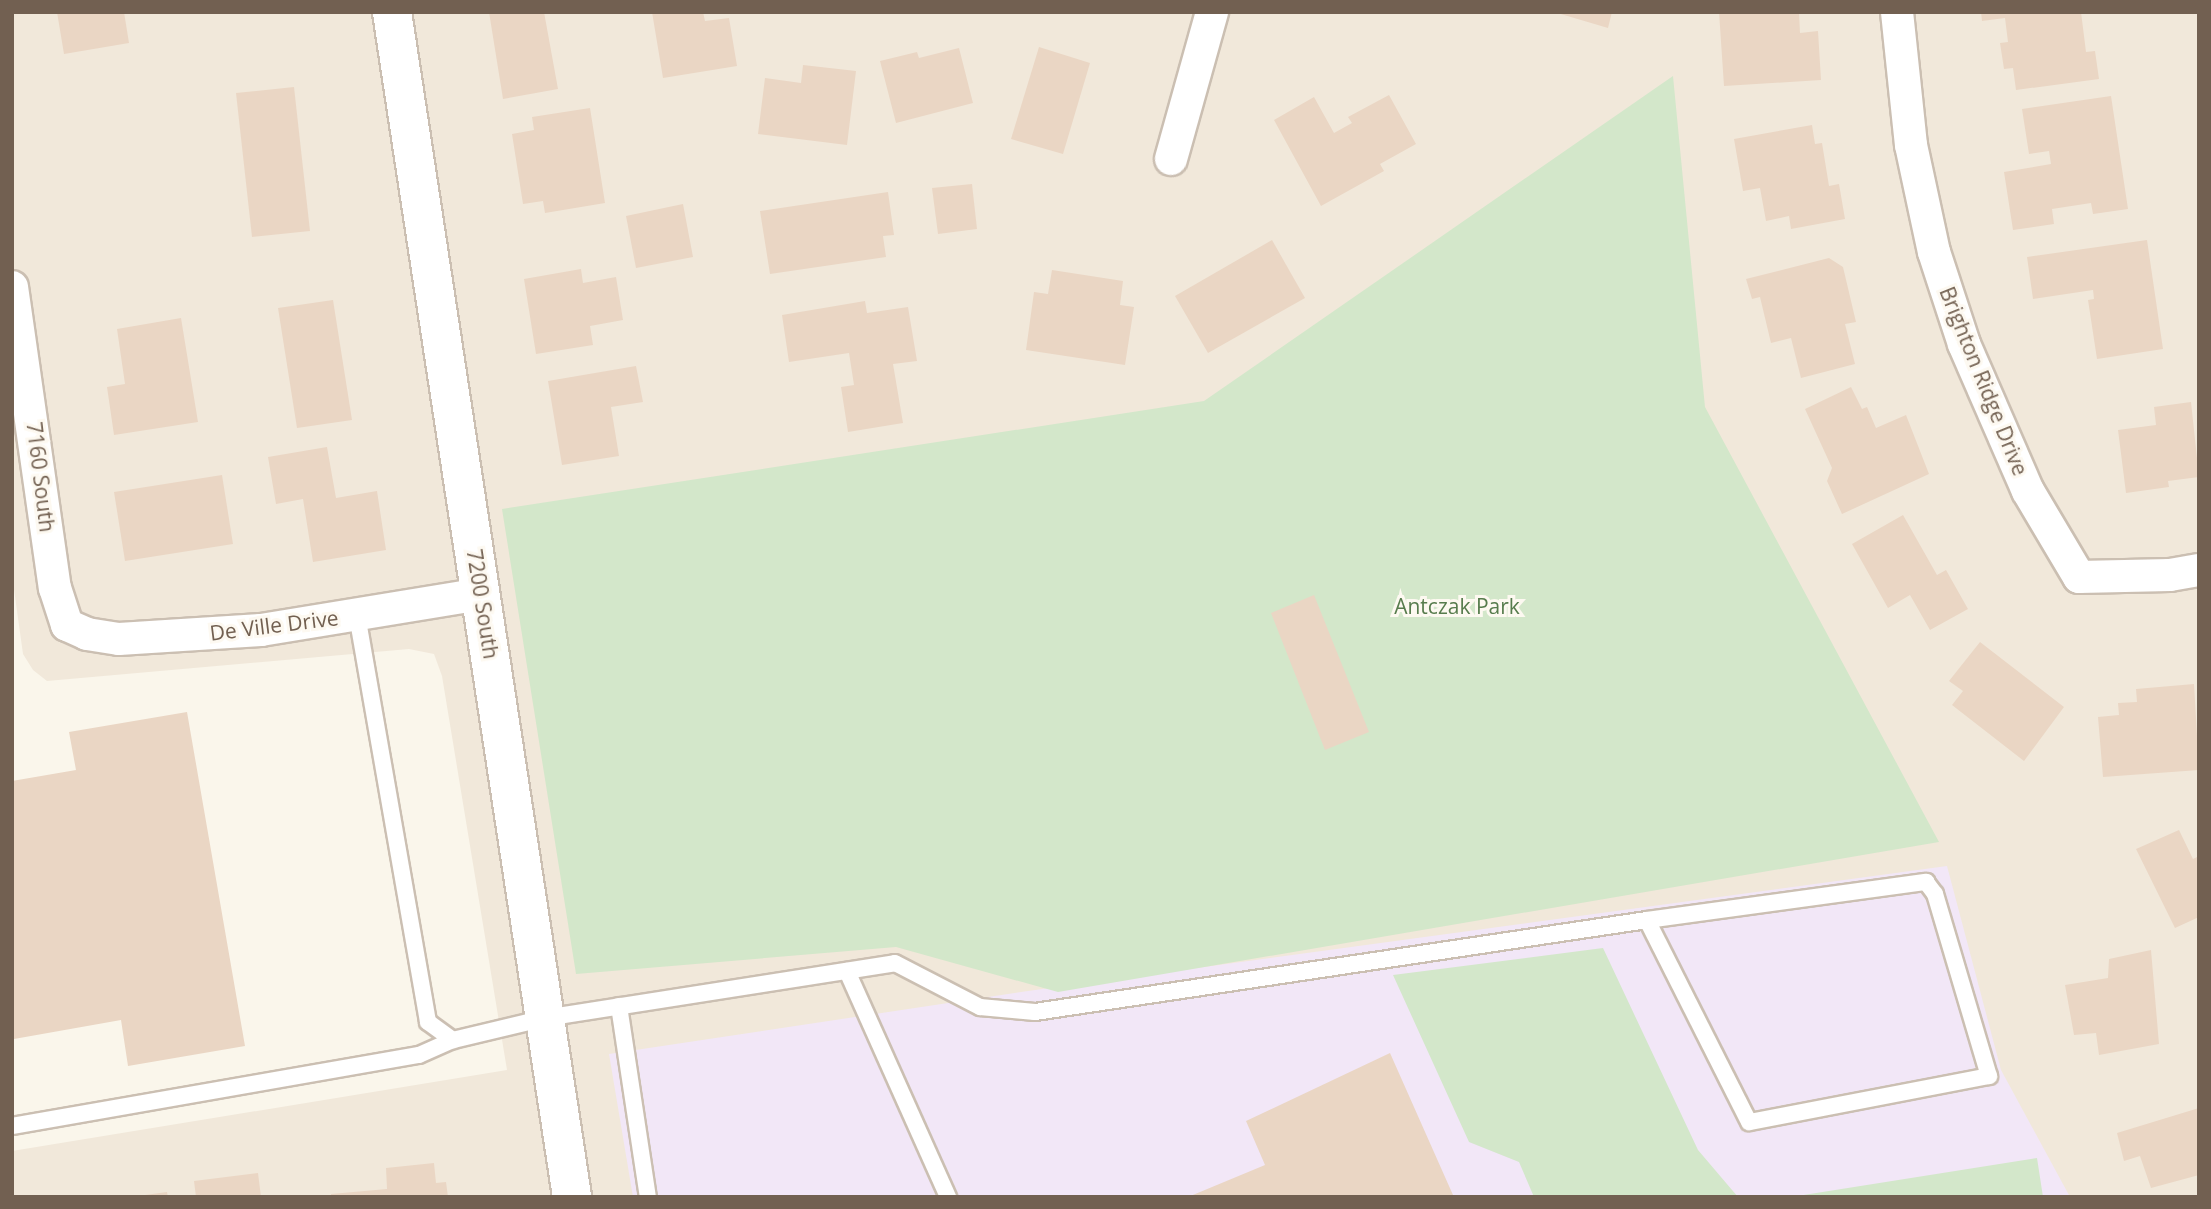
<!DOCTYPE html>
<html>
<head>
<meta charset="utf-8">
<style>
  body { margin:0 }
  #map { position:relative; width:2211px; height:1209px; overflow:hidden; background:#faf6eb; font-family:"Open Sans",sans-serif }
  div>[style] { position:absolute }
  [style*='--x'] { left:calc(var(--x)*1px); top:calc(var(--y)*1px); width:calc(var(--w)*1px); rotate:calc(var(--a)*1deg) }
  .residential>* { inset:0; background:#f1e8da }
  .education>* { inset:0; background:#f2e7f7 }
  .green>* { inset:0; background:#d3e7ca }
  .building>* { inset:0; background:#ead6c4 }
  .roads { filter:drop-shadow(2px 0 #cbbfb2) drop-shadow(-2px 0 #cbbfb2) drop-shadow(0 2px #cbbfb2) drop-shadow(0 -2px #cbbfb2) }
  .lane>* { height:16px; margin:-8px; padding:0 8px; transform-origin:8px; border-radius:8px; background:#fff }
  .street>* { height:32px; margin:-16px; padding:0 16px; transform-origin:16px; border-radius:16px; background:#fff }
  .secondary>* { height:38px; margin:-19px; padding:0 19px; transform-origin:19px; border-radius:19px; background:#fff }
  span { translate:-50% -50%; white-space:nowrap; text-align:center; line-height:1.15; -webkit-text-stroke:6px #fdf9f1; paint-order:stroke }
  .street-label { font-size:21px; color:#726051 }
  .park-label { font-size:21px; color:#577c4d }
  .frame { position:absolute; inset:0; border:14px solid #726051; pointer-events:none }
</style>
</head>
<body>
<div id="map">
  <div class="residential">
    <div style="clip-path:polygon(12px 12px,2199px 12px,2199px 1197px,12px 1197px,12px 1151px,507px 1070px,442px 676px,434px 654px,409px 649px,47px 681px,33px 670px,23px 654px,12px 575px)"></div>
  </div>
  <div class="education">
    <div style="clip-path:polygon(1947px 866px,2001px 1070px,2070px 1197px,633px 1197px,609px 1054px,1028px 991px)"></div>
  </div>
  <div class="green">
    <div style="clip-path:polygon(1673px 76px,1705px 407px,1939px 842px,1058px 992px,896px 947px,576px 974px,502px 509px,1204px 401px)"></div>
    <div style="clip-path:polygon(1603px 948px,1698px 1150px,1738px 1197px,1534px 1197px,1519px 1162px,1469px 1142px,1393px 975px)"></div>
    <div style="clip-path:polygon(2037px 1158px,2043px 1197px,1791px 1197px)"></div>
  </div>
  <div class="building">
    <div style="clip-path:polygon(57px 12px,124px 12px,129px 43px,64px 54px)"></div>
    <div style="clip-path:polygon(489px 12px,544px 12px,558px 89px,503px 99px)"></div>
    <div style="clip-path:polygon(652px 12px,703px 12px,705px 21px,729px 18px,737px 66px,663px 78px)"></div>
    <div style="clip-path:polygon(1554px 12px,1612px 12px,1608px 28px)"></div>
    <div style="clip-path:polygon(1719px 12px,1799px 12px,1800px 33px,1818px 31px,1821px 80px,1724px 86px)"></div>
    <div style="clip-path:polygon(1981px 12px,2081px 12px,2086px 52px,2095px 51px,2099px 79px,2016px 90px,2013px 68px,2004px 69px,2000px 43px,2008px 42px,2005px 18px,1982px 21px)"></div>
    <div style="clip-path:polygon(1039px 47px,1090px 63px,1063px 154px,1011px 139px)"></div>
    <div style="clip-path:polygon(959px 48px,973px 103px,896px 123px,880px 61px,917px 52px,919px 58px)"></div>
    <div style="clip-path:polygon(803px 65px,856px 71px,847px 145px,758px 134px,765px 78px,801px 83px)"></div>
    <div style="clip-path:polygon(294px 87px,310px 231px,252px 237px,236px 93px)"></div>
    <div style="clip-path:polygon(1389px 95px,1416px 144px,1380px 164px,1384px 171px,1321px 206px,1274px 120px,1314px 97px,1334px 133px,1352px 123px,1348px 117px)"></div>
    <div style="clip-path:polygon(2111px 96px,2128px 209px,2093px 214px,2091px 203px,2052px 209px,2054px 224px,2013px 230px,2004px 172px,2051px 164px,2049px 151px,2029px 154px,2022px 109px)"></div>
    <div style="clip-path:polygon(590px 108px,605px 203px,545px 213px,543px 201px,523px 204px,512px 134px,534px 130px,532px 117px)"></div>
    <div style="clip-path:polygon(1812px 125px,1815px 144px,1822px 143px,1829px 186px,1839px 184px,1845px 219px,1791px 229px,1789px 216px,1766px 221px,1760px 188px,1743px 191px,1734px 139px)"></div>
    <div style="clip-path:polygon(972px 184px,977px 229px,938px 234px,932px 188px)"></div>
    <div style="clip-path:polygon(888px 192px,894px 235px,883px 236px,886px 257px,770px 274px,760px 211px)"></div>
    <div style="clip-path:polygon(683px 204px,693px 257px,636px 268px,626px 216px)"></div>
    <div style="clip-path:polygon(1272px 240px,1305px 298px,1208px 353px,1175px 296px)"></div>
    <div style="clip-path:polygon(2147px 240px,2163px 349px,2097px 359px,2088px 300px,2094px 299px,2093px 290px,2033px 299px,2027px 257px)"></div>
    <div style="clip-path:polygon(1829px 258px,1843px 267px,1856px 322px,1845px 324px,1855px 364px,1801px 378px,1791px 338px,1771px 343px,1760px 297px,1752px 299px,1746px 279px)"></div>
    <div style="clip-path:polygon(581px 269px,583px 283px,616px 277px,623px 320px,590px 326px,593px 345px,536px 354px,524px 279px)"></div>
    <div style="clip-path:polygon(1052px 270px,1123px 281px,1120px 305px,1134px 307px,1125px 365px,1026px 350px,1034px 292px,1048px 294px)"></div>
    <div style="clip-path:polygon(333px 300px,352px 420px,297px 428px,278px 308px)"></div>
    <div style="clip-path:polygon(865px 301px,867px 313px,908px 307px,917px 361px,893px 364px,903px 423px,848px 432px,841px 387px,854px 385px,849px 353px,789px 362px,782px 315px)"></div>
    <div style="clip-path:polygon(181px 318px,198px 422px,114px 435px,107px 387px,125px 384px,117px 329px)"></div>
    <div style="clip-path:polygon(636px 366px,643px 402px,611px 407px,619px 456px,562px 465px,548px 381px)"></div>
    <div style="clip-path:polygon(1851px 387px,1862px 409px,1867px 407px,1876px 428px,1906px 415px,1929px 474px,1842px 514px,1827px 481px,1832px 468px,1805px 409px)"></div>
    <div style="clip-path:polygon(2191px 402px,2199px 477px,2168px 481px,2169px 487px,2126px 493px,2118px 430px,2156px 425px,2154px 407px)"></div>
    <div style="clip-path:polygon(327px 447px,336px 498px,377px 491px,386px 550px,313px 562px,303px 499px,276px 504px,268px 457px)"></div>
    <div style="clip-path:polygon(222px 475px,233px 544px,125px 561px,114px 492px)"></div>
    <div style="clip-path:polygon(1903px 515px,1937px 575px,1946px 570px,1968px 609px,1930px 630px,1910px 595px,1888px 608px,1852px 544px)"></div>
    <div style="clip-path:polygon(1314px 595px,1369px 732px,1325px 750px,1271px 613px)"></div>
    <div style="clip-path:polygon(1980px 642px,2064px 707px,2024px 761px,1952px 705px,1963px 691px,1949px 681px)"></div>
    <div style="clip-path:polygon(2194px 684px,2199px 770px,2103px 777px,2098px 717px,2119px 715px,2118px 703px,2137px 702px,2136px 689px)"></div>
    <div style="clip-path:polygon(187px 712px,245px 1046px,128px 1066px,121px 1020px,14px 1039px,12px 781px,76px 770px,69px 732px)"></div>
    <div style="clip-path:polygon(2179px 830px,2193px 859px,2199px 856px,2199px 917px,2175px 928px,2136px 849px)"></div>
    <div style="clip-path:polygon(2151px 950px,2159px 1044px,2099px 1055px,2096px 1033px,2074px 1035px,2065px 985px,2108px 978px,2109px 959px)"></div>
    <div style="clip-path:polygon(1390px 1053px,1453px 1195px,1188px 1197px,1265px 1165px,1246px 1121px)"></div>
    <div style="clip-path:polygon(2199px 1108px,2199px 1175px,2151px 1188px,2140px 1156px,2124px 1161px,2117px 1133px)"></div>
    <div style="clip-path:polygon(434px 1163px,436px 1183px,446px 1182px,448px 1197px,331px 1197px,331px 1194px,387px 1189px,386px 1168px)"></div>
    <div style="clip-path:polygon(258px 1173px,261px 1197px,196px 1197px,194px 1181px)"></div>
    <div style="clip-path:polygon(167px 1192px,168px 1197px,146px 1197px,145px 1195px)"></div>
  </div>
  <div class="roads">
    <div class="lane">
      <div style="--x:357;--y:615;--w:413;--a:80.1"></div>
      <div style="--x:428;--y:1022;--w:31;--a:36"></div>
      <div style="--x:847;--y:971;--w:248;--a:65.9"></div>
      <div style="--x:619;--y:1006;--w:193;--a:81.4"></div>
      <div style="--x:12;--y:1126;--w:413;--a:-9.9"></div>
      <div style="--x:419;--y:1055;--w:37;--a:-24"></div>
      <div style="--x:453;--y:1040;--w:95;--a:-13.4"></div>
      <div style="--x:545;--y:1018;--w:354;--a:-8.9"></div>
      <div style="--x:895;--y:963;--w:96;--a:27.4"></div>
      <div style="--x:980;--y:1007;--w:55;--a:5.2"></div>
      <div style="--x:1035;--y:1012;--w:619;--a:-8.55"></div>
      <div style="--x:1647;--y:920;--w:282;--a:-7.8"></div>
      <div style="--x:1926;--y:882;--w:15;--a:53"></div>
      <div style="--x:1935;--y:894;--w:190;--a:73.5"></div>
      <div style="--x:1989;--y:1076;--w:244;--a:169.1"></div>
      <div style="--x:1749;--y:1122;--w:226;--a:-116.8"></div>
    </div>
    <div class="street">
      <div style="--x:1897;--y:12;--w:134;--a:84"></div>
      <div style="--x:1911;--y:145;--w:109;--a:77.9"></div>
      <div style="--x:1934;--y:252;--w:97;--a:71.9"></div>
      <div style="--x:1964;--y:344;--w:160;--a:66.5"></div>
      <div style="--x:2028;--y:491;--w:100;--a:59.3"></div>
      <div style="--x:2079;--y:577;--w:91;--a:-1.3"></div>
      <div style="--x:2170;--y:575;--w:29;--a:-10"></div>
      <div style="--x:1171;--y:159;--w:153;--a:-74.4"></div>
      <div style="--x:12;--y:287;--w:304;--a:81.9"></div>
      <div style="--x:55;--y:588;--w:39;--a:72"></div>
      <div style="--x:67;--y:625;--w:22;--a:24"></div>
      <div style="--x:87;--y:634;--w:32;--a:9"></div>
      <div style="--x:119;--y:639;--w:142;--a:-3.6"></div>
      <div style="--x:261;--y:630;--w:223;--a:-9.3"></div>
    </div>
    <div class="secondary">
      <div style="--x:392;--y:12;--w:1199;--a:81.36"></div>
    </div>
  </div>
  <div class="street-label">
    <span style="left:1984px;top:381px;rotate:68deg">Brighton Ridge Drive</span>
    <span style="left:41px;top:477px;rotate:83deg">7160 South</span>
    <span style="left:483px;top:604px;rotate:81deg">7200 South</span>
    <span style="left:274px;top:625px;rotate:-7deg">De Ville Drive</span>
  </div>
  <div class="park-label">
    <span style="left:1457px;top:606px">Antczak Park</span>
  </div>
  <div class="frame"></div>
</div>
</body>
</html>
